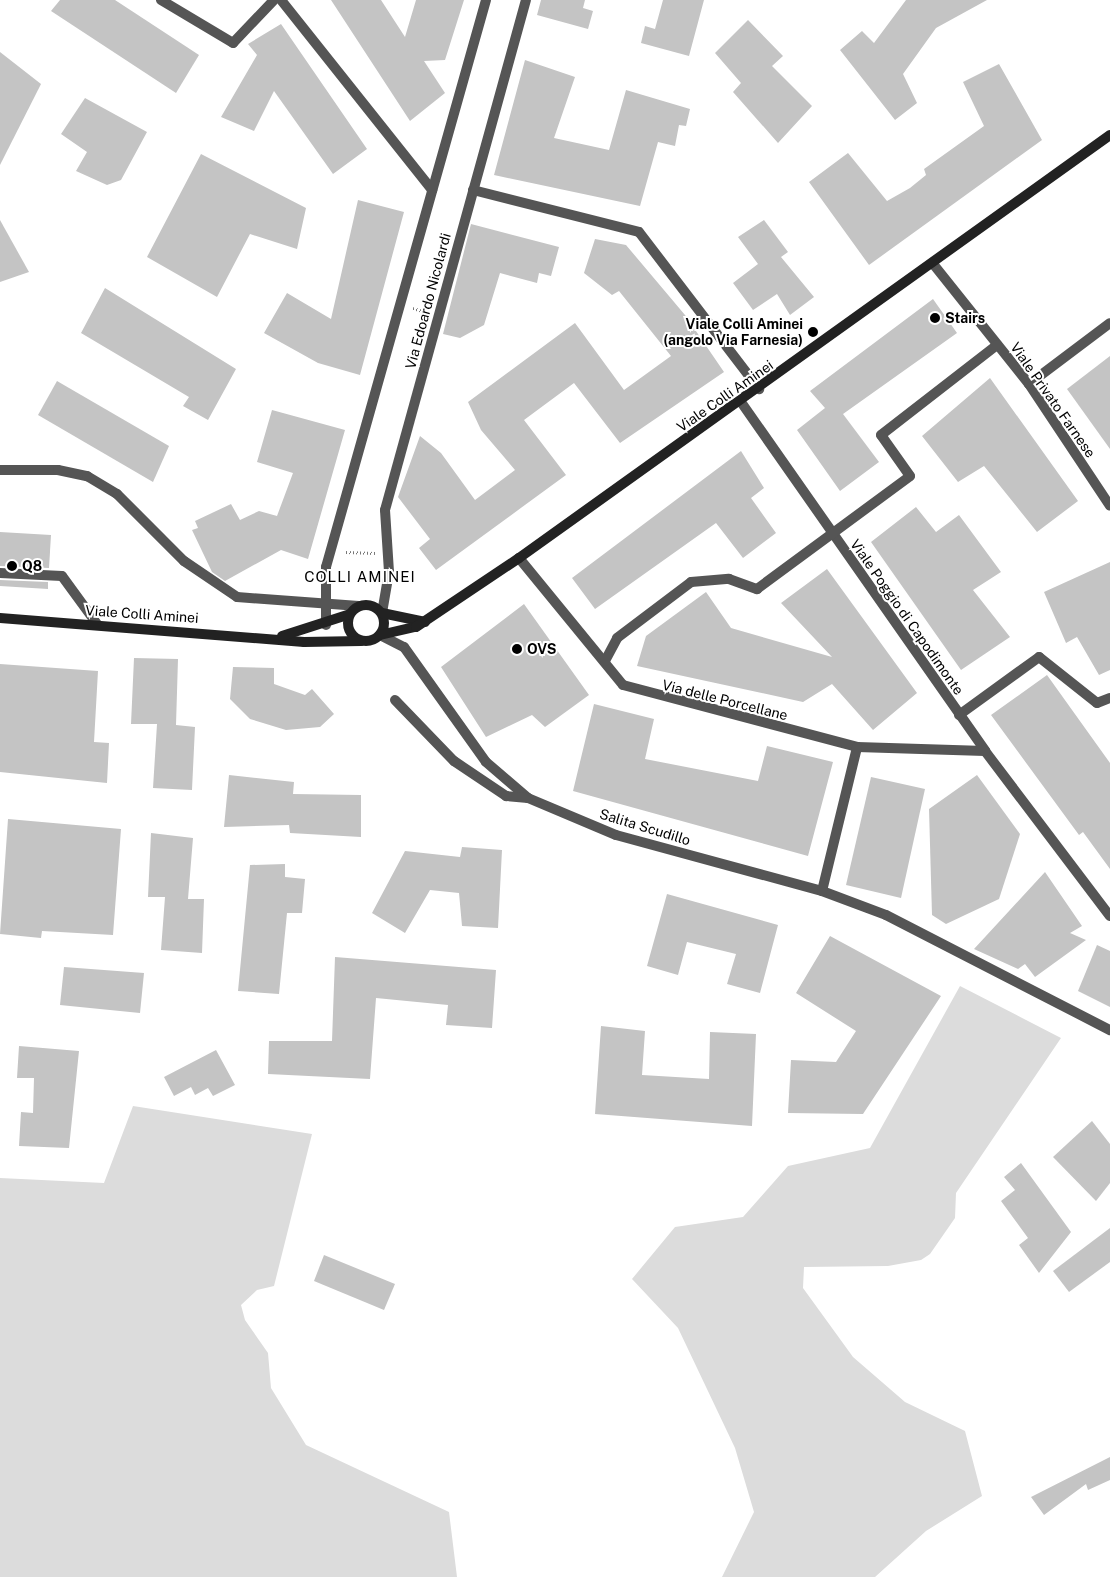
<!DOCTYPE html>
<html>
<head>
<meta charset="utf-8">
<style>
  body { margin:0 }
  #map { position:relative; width:1110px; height:1577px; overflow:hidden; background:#fff; font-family:"Public Sans",sans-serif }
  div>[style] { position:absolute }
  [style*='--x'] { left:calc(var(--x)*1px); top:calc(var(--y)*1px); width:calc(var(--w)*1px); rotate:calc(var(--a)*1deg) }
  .green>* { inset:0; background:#dcdcdc }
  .building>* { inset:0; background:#c4c4c4 }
  .path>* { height:3px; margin-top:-1.5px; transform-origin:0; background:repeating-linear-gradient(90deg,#777 0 1px,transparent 0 3.5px) }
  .lane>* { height:10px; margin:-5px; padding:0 5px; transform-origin:5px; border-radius:5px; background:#555 }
  .street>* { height:10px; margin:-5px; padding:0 5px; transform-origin:5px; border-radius:5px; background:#555 }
  .secondary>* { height:10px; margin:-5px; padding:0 5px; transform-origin:5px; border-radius:5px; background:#222 }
  .secondary>.ring { margin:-5px; padding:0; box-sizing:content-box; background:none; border:10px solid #222; border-radius:50% }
  .dots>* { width:14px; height:14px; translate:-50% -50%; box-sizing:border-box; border:2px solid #fff; border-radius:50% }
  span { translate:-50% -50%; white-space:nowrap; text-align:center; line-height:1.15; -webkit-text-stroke:4px #fff; paint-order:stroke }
  .street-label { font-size:14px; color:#000 }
  .poi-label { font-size:14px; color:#000; font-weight:700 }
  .left { translate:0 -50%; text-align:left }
  .right { translate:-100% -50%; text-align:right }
  .neighbourhood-label { font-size:15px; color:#000; letter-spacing:1px }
</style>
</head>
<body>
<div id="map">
  <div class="green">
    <div style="clip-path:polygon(960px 986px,1061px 1038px,956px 1193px,955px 1218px,930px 1254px,921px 1260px,888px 1266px,804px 1267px,803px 1288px,853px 1357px,905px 1402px,965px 1431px,982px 1496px,926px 1531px,875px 1577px,722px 1577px,754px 1512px,735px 1448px,678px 1328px,632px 1279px,675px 1227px,743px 1217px,788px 1166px,870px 1148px)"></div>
    <div style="clip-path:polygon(133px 1106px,312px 1134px,274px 1286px,257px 1290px,241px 1305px,245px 1320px,268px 1353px,271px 1388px,306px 1445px,449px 1512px,457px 1577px,0 1577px,0 1178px,104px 1183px)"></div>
  </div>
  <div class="building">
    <div style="clip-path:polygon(60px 0,115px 0,199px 55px,176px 93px,51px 11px)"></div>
    <div style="clip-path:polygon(331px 0,381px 0,405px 37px,416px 0,464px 0,445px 60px,424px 61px,445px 93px,410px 121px)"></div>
    <div style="clip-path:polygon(541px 0,585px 0,583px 8px,593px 11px,588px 29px,537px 15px)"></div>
    <div style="clip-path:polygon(663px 0,704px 0,689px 56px,641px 43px,645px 26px,655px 29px)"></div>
    <div style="clip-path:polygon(906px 0,987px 0,936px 28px,903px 74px,917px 103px,895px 120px,840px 50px,862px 31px,874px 43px)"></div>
    <div style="clip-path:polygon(748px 20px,783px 56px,772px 66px,812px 106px,778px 143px,733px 92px,741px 83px,715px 53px)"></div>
    <div style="clip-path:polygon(281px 24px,367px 149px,333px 174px,274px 91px,254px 131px,221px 117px,257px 55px,248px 44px)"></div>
    <div style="clip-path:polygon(0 52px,41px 84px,0 165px)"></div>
    <div style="clip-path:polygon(525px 60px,575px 77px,554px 138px,609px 150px,626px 90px,690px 109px,686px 126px,679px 125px,675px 146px,658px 142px,640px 206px,494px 175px)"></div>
    <div style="clip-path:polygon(999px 64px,1042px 140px,869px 265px,809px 182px,848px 153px,887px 201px,910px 188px,926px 175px,924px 169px,984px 126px,963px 82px)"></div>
    <div style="clip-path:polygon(85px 98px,147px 132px,121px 180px,107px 185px,76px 171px,87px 152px,61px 134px)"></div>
    <div style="clip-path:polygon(201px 154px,306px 208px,297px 249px,250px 234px,217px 297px,147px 257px)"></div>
    <div style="clip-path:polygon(358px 200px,404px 212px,360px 375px,318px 363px,264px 333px,287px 293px,331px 319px)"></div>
    <div style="clip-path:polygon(0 220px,29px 272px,0 282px)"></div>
    <div style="clip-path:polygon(764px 220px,788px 252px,781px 257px,814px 297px,790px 315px,777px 294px,753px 310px,733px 283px,758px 264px,738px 237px)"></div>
    <div style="clip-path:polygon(471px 224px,559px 247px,551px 276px,539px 273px,537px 283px,500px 273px,484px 325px,460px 338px,443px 334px)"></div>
    <div style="clip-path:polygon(595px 239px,626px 245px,685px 315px,724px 372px,620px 443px,574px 383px,524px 420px,566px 475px,436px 570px,419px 548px,430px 539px,398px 497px,420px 436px,441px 453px,475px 500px,515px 470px,481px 430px,468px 402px,575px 323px,624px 390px,671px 356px,619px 291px,612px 295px,584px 273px)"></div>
    <div style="clip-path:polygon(105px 288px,236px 369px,208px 420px,183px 406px,189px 397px,81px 333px)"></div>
    <div style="clip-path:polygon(933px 299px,957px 333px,843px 414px,879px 462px,840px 491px,797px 430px,825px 408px,810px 391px)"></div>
    <div style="clip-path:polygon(1110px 356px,1110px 449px,1067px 389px)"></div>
    <div style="clip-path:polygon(990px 378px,1078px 501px,1037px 532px,984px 466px,958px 482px,922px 436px)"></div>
    <div style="clip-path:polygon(57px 381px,169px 446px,153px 482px,38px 415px)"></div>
    <div style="clip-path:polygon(272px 410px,345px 430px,308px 559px,281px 550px,225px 581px,212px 572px,192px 530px,198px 528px,195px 521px,231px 504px,240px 520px,259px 511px,277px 516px,293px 473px,257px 462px)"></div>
    <div style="clip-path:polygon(741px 451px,764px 488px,751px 498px,776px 533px,743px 558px,716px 523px,595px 609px,572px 578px)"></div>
    <div style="clip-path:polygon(916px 507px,936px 532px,959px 515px,1001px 572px,973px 590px,1010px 637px,961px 670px,871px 542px)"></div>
    <div style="clip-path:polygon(0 532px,51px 535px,49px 568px,0 566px)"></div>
    <div style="clip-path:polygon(1110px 562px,1110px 670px,1099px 675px,1077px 637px,1066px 643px,1044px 592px)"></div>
    <div style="clip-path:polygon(827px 569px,917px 693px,873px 730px,832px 684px,803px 702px,637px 666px,646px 636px,706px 592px,731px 628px,832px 657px,781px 603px)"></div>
    <div style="clip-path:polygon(0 580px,48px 582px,48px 589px,0 586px)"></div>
    <div style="clip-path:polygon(524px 604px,589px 695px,545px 727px,532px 715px,486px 737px,441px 667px)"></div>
    <div style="clip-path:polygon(134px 658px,178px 659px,176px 725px,195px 727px,192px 790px,153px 788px,157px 724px,131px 724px)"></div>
    <div style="clip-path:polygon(0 664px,98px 671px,94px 742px,109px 743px,107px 783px,0 772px)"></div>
    <div style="clip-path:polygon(233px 667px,274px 668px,274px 684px,305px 695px,312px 689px,334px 714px,320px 727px,286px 730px,250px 719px,230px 699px)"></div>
    <div style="clip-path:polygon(1047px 675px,1110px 763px,1110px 869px,1083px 832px,1079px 835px,991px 715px)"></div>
    <div style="clip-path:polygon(594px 704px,654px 719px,645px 759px,758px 781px,767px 746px,833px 762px,808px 856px,573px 791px)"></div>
    <div style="clip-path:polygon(229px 775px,294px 782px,293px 794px,361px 795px,361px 837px,290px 833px,289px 825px,224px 827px)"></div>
    <div style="clip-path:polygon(977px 775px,1020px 834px,999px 899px,946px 924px,932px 915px,929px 809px)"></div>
    <div style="clip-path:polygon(871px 777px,925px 789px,901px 898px,846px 885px)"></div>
    <div style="clip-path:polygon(8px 819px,121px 829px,113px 935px,42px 931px,41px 938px,0 934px)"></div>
    <div style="clip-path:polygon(151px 833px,193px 838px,188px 899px,204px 899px,202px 953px,161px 950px,165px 897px,148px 897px)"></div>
    <div style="clip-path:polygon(462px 847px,502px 850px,498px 928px,462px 926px,459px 893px,430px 890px,405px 933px,372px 913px,405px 851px,460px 857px)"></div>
    <div style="clip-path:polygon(285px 864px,285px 877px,305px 879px,302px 913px,287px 913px,279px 994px,238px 991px,250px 865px)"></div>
    <div style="clip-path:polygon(1045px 872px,1082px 926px,1070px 933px,1086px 940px,1035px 977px,1025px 964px,1018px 969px,974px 949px)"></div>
    <div style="clip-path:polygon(667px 894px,778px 925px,760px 993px,727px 984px,736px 954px,687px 942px,678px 975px,647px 966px)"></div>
    <div style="clip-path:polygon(830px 936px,941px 996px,863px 1114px,788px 1113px,791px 1060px,836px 1062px,856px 1031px,796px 993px)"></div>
    <div style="clip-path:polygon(1097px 945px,1110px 951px,1110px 1007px,1078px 991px)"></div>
    <div style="clip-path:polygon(335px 957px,496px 970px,492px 1028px,446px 1025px,448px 1005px,376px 998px,370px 1079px,268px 1074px,269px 1041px,332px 1041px)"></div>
    <div style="clip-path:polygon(64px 967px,144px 973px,140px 1013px,60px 1005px)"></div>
    <div style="clip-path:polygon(601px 1026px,645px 1031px,642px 1075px,709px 1079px,710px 1032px,756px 1034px,752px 1126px,595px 1114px)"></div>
    <div style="clip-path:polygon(19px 1046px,79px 1051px,69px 1148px,19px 1146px,21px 1112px,33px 1113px,34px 1078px,17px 1078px)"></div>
    <div style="clip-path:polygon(216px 1050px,235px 1085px,213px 1096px,208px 1088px,195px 1095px,191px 1087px,174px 1096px,164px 1077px)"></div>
    <div style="clip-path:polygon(1092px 1121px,1110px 1144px,1110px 1183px,1096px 1201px,1053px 1157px)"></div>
    <div style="clip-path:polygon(1021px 1163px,1071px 1232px,1039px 1273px,1019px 1245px,1028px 1238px,1001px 1201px,1015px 1190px,1004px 1177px)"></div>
    <div style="clip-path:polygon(1110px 1228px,1110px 1262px,1069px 1292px,1053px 1271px)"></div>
    <div style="clip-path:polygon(324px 1255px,395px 1284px,384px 1310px,314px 1281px)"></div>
    <div style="clip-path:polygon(1110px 1457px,1110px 1480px,1088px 1490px,1086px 1484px,1044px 1515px,1031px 1497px)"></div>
  </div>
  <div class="path">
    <div style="--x:413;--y:308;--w:14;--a:17"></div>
    <div style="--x:346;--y:552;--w:29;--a:2"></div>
  </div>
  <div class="lane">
    <div style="--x:0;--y:573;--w:62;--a:2.8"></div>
    <div style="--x:62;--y:576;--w:59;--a:53.9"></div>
  </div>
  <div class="street">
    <div style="--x:161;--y:0;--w:84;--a:30.8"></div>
    <div style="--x:233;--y:43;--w:59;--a:-46.4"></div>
    <div style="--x:281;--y:0;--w:243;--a:51.5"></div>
    <div style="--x:473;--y:190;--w:171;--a:14.2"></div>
    <div style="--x:639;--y:232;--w:198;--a:52.6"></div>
    <div style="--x:934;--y:265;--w:152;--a:51.4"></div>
    <div style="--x:1029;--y:384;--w:146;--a:56.4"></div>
    <div style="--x:1029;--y:384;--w:101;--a:-37"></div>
    <div style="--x:741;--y:402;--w:426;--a:55"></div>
    <div style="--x:985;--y:751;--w:207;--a:52.9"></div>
    <div style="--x:0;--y:470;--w:58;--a:0"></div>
    <div style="--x:58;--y:470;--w:30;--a:12"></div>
    <div style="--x:87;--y:476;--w:35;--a:31"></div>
    <div style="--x:117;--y:494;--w:95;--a:45"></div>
    <div style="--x:184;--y:561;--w:64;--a:34.2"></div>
    <div style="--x:237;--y:597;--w:122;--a:4.2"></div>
    <div style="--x:519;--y:558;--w:164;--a:50.7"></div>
    <div style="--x:623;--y:685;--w:242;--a:14.8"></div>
    <div style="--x:857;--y:747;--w:128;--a:1.8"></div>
    <div style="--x:382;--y:613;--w:42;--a:-80.3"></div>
    <div style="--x:389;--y:572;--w:62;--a:-93.7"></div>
    <div style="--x:385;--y:510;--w:529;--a:-74.55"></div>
    <div style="--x:326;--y:625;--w:58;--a:-90"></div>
    <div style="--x:326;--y:567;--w:589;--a:-74.24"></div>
    <div style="--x:380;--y:635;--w:27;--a:27"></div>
    <div style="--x:404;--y:647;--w:141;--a:54.5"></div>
    <div style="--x:486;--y:762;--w:55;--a:40.6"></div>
    <div style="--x:528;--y:798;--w:95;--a:22.8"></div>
    <div style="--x:616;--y:835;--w:213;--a:15.2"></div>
    <div style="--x:822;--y:891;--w:68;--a:20.6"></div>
    <div style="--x:886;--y:915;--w:252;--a:27.2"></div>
    <div style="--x:605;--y:661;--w:26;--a:-62"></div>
    <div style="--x:617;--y:638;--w:93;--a:-37.1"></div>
    <div style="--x:691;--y:582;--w:38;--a:-5"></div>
    <div style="--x:729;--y:579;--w:30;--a:20"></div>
    <div style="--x:757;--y:589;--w:190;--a:-36.4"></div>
    <div style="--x:910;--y:476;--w:50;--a:-125.3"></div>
    <div style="--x:881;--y:435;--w:147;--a:-37.8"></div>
    <div style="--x:395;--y:700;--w:85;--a:46"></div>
    <div style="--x:454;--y:761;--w:63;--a:33.9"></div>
    <div style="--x:506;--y:796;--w:22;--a:5"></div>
    <div style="--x:959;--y:715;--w:99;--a:-35.9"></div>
    <div style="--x:1039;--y:657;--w:74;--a:38.4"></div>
    <div style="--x:1097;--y:703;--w:14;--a:-21"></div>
    <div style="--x:822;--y:891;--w:148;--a:-76.3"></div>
  </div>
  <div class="secondary">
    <div class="ring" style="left:348px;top:605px;width:26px;height:26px"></div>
    <div style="--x:382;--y:613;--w:44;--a:11.8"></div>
    <div style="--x:0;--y:618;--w:305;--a:4.5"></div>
    <div style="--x:304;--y:642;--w:57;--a:-1"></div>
    <div style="--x:380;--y:635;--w:37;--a:-13"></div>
    <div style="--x:416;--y:627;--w:124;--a:-33.8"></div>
    <div style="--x:519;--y:558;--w:727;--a:-35.59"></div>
    <div style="--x:282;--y:636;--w:71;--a:-17.9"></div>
  </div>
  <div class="dots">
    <div style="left:935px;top:318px;background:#000"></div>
    <div style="left:813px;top:332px;background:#000"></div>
    <div style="left:12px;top:566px;background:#000"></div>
    <div style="left:517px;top:649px;background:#000"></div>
  </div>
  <div class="street-label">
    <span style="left:428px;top:301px;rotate:-75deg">Via Edoardo Nicolardi</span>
    <span style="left:725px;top:396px;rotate:-35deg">Viale Colli Aminei</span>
    <span style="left:1053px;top:400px;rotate:55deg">Viale Privato Farnese</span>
    <span style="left:142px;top:614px;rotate:4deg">Viale Colli Aminei</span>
    <span style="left:907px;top:617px;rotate:55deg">Viale Poggio di Capodimonte</span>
    <span style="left:725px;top:700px;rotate:14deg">Via delle Porcellane</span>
    <span style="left:645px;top:827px;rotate:17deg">Salita Scudillo</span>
  </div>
  <div class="poi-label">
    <span class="left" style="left:945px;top:318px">Stairs</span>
    <span class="right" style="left:803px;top:332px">Viale Colli Aminei<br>(angolo Via Farnesia)</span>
    <span class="left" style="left:22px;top:566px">Q8</span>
    <span class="left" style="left:527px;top:649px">OVS</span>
  </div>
  <div class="neighbourhood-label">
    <span style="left:360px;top:577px">COLLI AMINEI</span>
  </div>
</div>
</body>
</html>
